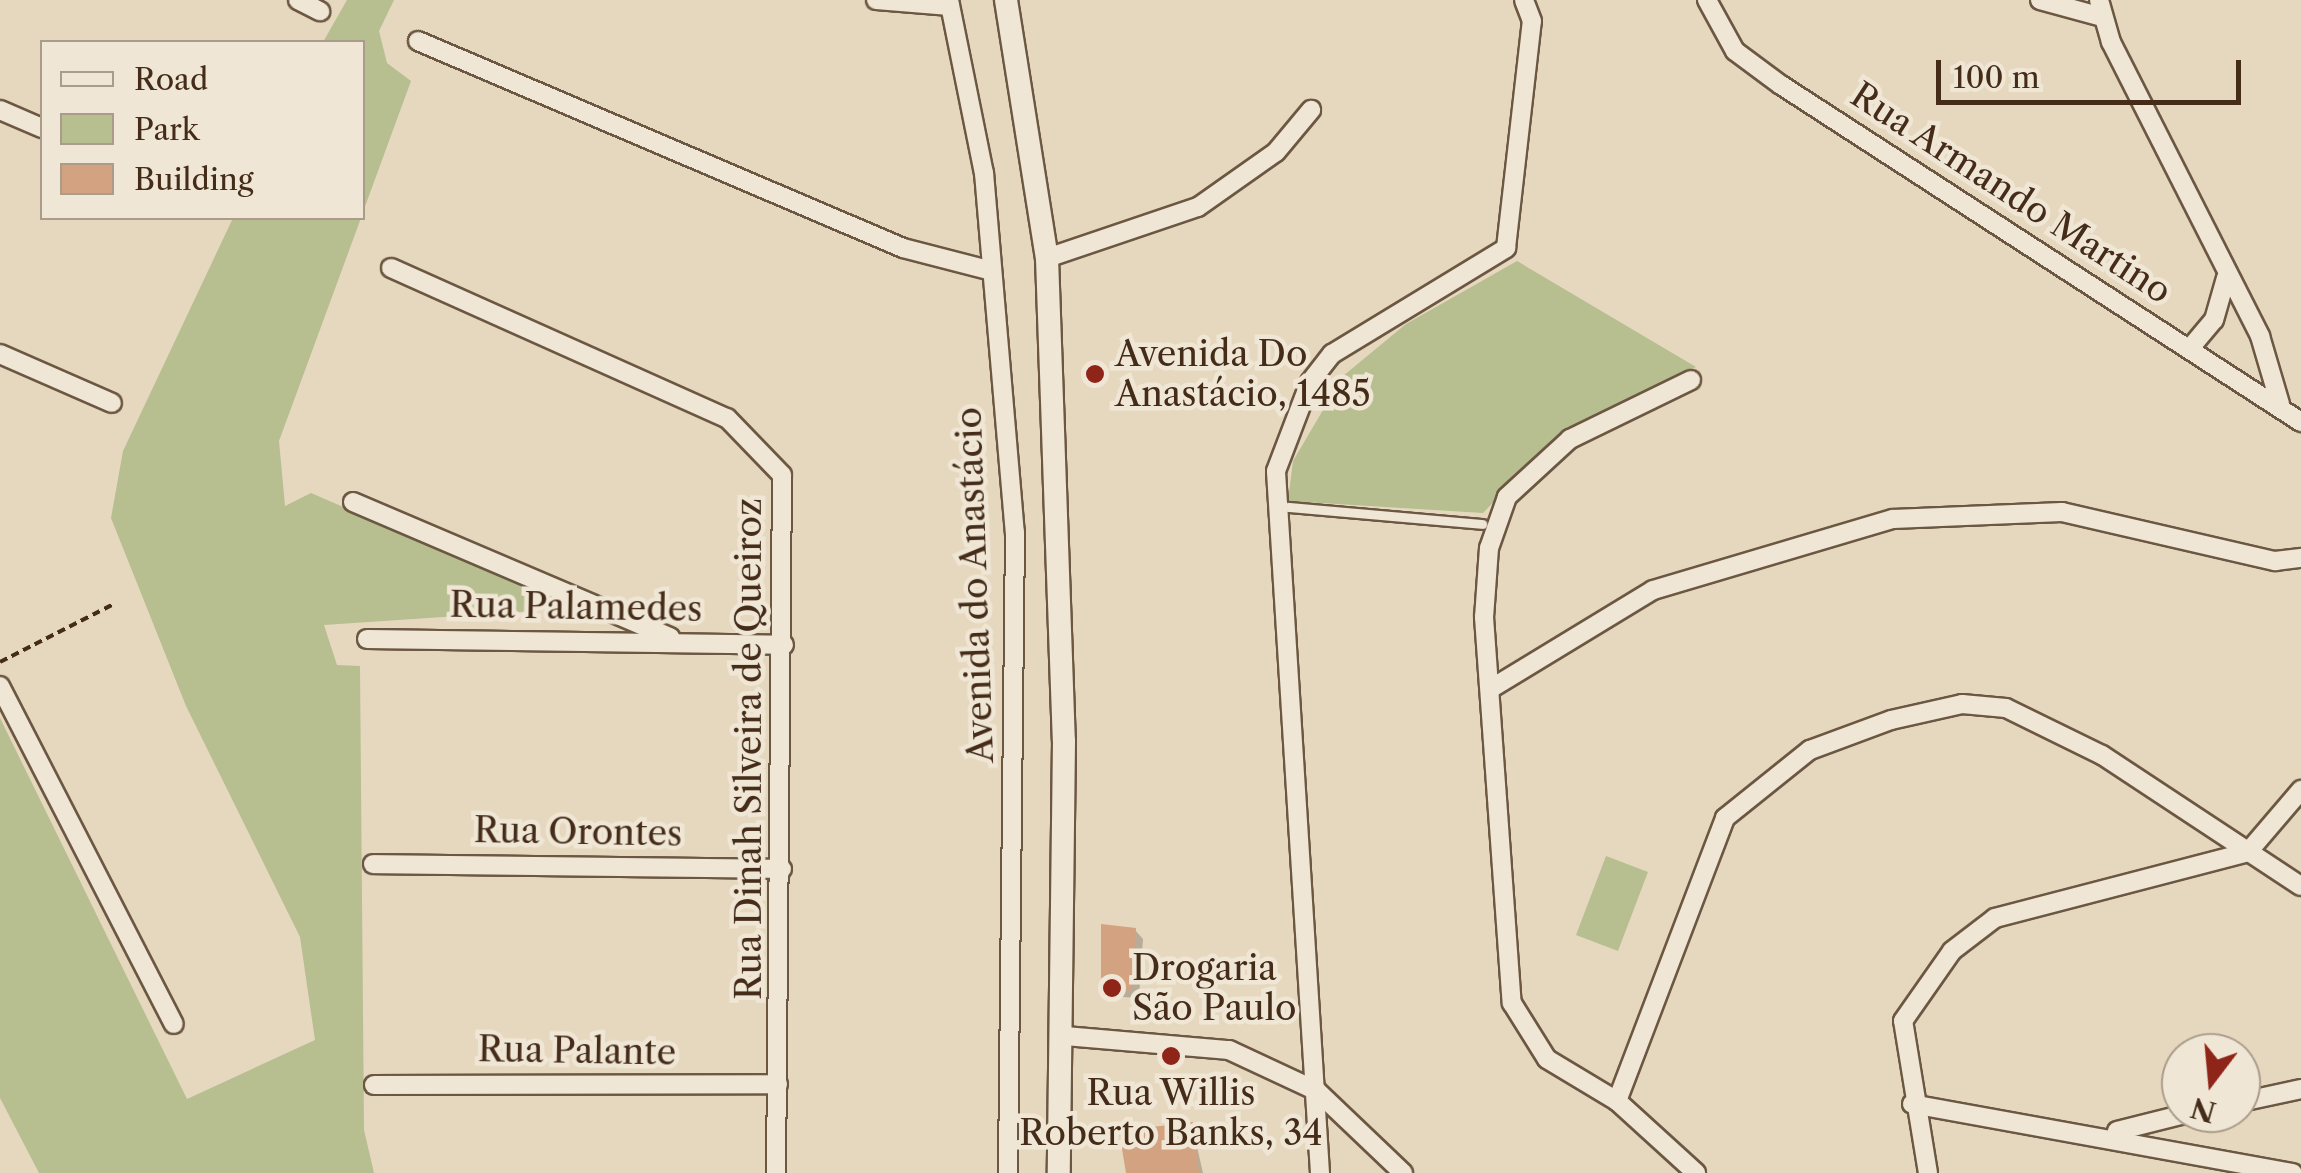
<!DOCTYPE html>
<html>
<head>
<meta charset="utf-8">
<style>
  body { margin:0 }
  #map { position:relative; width:2301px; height:1173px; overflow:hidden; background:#e6d8be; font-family:"Libre Caslon Text",serif }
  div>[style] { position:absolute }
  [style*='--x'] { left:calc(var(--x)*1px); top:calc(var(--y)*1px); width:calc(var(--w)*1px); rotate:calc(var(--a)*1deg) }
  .green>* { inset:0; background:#b7be90 }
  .shadow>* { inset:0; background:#0003 }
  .building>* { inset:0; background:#d3a280 }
  .path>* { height:4px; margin-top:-2px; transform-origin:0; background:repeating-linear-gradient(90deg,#442c19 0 8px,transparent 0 13px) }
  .roads { filter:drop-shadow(2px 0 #6c5742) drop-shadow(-2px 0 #6c5742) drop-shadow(0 2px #6c5742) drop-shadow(0 -2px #6c5742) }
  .service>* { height:9px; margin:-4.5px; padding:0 4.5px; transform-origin:4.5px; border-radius:4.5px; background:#efe6d5 }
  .minor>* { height:18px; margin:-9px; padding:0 9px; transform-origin:9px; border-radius:9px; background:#efe6d5 }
  .secondary>* { height:22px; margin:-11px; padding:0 11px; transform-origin:11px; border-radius:11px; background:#efe6d5 }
  .dots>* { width:28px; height:28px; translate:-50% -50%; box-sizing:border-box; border:5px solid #efe6d5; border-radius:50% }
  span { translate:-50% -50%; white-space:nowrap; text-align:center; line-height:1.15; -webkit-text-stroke:9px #efe6d5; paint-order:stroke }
  .street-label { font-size:35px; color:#442c19 }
  .poi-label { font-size:35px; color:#442c19 }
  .left { translate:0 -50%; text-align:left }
  .legend { position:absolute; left:40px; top:40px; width:325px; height:180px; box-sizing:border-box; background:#efe6d5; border:2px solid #ab9c8a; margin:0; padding:12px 18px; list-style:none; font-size:30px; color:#442c19 }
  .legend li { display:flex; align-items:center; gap:20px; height:50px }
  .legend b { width:50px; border:2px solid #ab9c8a }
  .north { position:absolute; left:2161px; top:1033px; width:100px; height:100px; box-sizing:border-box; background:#efe6d5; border:2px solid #ab9c8a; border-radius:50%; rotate:196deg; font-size:28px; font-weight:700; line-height:40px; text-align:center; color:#442c19 }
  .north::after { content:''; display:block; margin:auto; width:35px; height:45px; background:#8f2418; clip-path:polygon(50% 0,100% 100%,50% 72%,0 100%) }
  .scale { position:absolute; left:1936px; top:60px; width:305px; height:45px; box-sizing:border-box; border:5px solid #442c19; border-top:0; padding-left:12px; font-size:30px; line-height:35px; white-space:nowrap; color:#442c19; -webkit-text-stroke:8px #efe6d5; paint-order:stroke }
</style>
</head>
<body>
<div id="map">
  <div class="green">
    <div style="clip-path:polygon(347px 0,394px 0,379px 31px,387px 63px,411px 81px,363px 212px,362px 42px,323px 42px)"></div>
    <div style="clip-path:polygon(233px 218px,361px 218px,279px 441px,285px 506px,311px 493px,533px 589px,537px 600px,533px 611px,324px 625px,337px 665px,360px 666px,364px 1130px,374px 1173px,39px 1173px,0 1098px,0 718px,187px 1099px,315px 1040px,300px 937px,186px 706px,111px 518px,123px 451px)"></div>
    <div style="clip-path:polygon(1517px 261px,1696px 367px,1552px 441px,1483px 513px,1288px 501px,1293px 461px,1343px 376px,1406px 324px)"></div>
    <div style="clip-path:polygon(1606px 856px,1648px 872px,1618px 951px,1576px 935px)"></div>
  </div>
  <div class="shadow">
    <div style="clip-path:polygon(1135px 930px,1143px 939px,1139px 998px,1122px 997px,1104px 977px)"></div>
    <div style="clip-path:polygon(1192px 1125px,1203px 1173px,1128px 1173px)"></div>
  </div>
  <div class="building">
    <div style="clip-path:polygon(1101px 924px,1136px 928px,1131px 991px,1101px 978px)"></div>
    <div style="clip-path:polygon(1193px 1122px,1199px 1173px,1126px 1173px,1119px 1131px)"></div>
  </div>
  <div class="path">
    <div style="--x:0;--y:662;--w:128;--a:-27"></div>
  </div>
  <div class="roads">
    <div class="service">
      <div style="--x:1288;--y:507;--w:195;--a:5"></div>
    </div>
    <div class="minor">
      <div style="--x:298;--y:0;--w:25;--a:27"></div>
      <div style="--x:876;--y:0;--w:74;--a:4.6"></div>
      <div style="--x:949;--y:0;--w:177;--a:78.6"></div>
      <div style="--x:984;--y:173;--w:360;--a:85.1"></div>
      <div style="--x:1015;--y:532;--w:641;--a:90.63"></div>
      <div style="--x:1707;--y:0;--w:58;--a:61.2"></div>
      <div style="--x:1735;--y:51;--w:57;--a:36.5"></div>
      <div style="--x:1781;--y:85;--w:620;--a:32.95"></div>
      <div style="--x:2040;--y:0;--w:60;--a:15.4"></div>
      <div style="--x:2099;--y:0;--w:44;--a:74.1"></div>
      <div style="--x:2111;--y:42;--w:330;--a:63.1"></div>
      <div style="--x:2260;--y:336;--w:71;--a:73.6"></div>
      <div style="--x:418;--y:41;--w:527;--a:23.11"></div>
      <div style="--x:903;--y:248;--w:92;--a:14.5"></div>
      <div style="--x:0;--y:110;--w:46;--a:23.2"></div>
      <div style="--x:1047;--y:258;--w:159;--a:-18.7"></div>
      <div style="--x:1198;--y:207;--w:95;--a:-35.2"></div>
      <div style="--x:1276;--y:152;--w:55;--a:-50.2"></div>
      <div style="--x:391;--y:268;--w:368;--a:24.1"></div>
      <div style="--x:727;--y:418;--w:79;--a:46"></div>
      <div style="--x:782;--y:475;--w:698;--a:90.49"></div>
      <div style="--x:2191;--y:347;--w:35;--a:-50"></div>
      <div style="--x:2214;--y:320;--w:44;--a:-74.1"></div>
      <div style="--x:0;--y:354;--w:122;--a:23.6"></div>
      <div style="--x:1691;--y:380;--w:135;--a:154"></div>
      <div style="--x:1570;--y:439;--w:86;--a:137.4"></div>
      <div style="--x:1507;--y:497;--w:54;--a:109.4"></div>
      <div style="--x:1489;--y:548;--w:69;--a:94.1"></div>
      <div style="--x:1484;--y:617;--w:387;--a:85.9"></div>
      <div style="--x:1512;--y:1003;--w:66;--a:58"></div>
      <div style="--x:1547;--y:1059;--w:82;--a:31"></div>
      <div style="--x:1617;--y:1101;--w:107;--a:42.3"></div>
      <div style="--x:353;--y:502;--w:345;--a:23.1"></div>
      <div style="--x:367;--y:639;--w:417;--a:0.8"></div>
      <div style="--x:0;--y:686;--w:380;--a:62.8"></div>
      <div style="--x:1492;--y:688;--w:188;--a:-31.3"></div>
      <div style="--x:1653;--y:590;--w:250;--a:-16.5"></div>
      <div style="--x:1893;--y:519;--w:169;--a:-2.4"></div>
      <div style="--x:2062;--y:512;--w:219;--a:13"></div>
      <div style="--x:2275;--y:561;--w:26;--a:-7"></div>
      <div style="--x:373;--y:864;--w:409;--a:0.7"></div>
      <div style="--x:1065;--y:1036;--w:165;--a:4.9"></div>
      <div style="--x:1229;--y:1050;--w:97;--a:25"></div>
      <div style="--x:1317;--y:1091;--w:119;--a:43.6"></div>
      <div style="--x:374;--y:1085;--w:404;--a:-0.1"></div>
      <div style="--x:1617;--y:1101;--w:303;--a:-69.1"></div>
      <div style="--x:1725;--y:818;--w:109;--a:-38.7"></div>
      <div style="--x:1810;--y:750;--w:86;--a:-20.3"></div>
      <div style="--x:1891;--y:720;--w:73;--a:-12.7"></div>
      <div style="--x:1962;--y:704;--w:44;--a:5.2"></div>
      <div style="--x:2006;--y:708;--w:107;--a:26.1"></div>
      <div style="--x:2102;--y:755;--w:238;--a:33.4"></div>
      <div style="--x:2241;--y:1102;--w:61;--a:-12.2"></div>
      <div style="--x:1912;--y:1104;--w:387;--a:10.3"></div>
      <div style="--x:2117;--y:1131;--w:74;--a:-14"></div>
      <div style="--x:1320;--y:1173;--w:703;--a:-93.59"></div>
      <div style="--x:1276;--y:471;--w:95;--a:-69.1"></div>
      <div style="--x:1310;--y:382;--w:36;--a:-52"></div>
      <div style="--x:1332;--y:354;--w:204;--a:-31.3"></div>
      <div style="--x:1506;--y:248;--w:228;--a:-83.5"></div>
      <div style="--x:1532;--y:21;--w:22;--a:-111"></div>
      <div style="--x:1928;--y:1173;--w:154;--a:-99.3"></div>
      <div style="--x:1903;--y:1021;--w:85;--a:-55"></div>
      <div style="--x:1952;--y:951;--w:54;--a:-37.5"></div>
      <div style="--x:1995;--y:918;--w:261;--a:-14.6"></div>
      <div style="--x:2248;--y:852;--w:82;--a:-49.5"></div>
    </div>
    <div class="secondary">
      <div style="--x:1006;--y:0;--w:261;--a:81"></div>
      <div style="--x:1047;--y:258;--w:483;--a:88"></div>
      <div style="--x:1064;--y:741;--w:432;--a:90.7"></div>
    </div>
  </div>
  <div class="dots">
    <div style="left:1095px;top:374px;background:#8f2418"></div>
    <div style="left:1112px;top:988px;background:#8f2418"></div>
    <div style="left:1171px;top:1056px;background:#8f2418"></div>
  </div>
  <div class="street-label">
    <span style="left:2011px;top:193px;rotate:33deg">Rua Armando Martino</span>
    <span style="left:975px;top:585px;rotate:-92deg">Avenida do Anastácio</span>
    <span style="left:576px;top:607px;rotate:1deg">Rua Palamedes</span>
    <span style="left:749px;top:749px;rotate:-90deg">Rua Dinah Silveira de Queiroz</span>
    <span style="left:578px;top:832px;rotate:1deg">Rua Orontes</span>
    <span style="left:577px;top:1051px;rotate:1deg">Rua Palante</span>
  </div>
  <div class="poi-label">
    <span class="left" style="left:1115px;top:374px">Avenida Do<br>Anastácio, 1485</span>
    <span class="left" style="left:1132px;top:988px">Drogaria<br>São Paulo</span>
    <span style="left:1171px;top:1113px">Rua Willis<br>Roberto Banks, 34</span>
  </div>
  <ul class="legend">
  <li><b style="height:12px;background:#efe6d5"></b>Road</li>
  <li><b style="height:28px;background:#b7be90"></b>Park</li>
  <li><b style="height:28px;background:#d3a280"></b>Building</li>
  </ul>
  <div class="north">N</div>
  <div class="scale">100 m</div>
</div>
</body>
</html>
